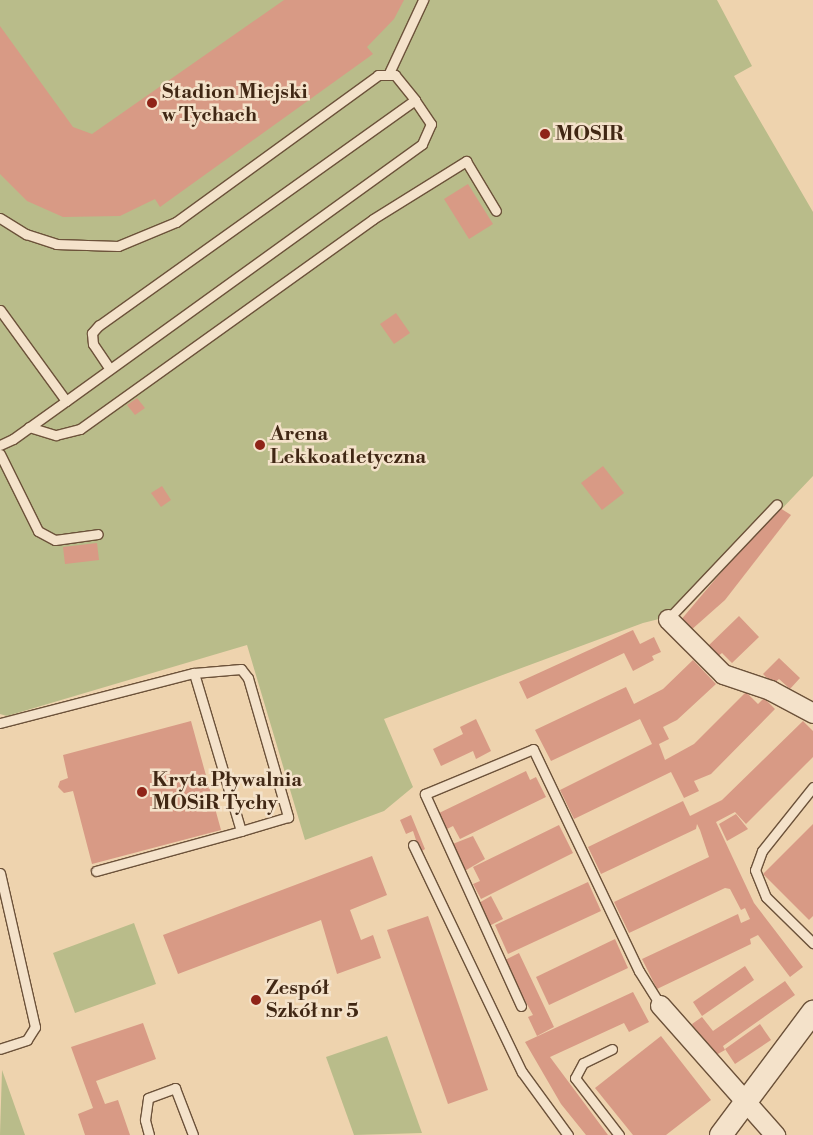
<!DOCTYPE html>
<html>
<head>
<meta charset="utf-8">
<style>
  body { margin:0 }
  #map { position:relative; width:813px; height:1135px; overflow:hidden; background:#eed3ae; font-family:"Libre Bodoni",serif }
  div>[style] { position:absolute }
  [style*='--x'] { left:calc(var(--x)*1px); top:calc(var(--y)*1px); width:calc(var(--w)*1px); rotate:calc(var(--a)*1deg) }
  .green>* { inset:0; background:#b9bc8a }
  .building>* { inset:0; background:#d89a85 }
  .roads { filter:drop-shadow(1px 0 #6c523a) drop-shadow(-1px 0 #6c523a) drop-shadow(0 1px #6c523a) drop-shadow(0 -1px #6c523a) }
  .service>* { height:9px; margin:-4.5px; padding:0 4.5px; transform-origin:4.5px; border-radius:4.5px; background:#f4e2ca }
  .minor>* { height:19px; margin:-9.5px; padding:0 9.5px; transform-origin:9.5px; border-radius:9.5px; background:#f4e2ca }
  .tertiary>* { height:22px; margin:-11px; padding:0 11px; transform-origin:11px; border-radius:11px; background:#f4e2ca }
  .dots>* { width:14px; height:14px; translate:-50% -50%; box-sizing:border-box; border:2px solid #f4e2ca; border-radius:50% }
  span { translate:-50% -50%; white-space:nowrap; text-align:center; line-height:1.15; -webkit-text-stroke:5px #f4e2ca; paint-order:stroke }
  .poi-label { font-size:20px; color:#402714; font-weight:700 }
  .left { translate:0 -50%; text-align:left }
</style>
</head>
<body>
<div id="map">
  <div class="green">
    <div style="clip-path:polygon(0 0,717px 0,752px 66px,734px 76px,813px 212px,813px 476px,683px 613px,643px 623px,384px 719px,413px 787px,384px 811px,305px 840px,247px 645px,7px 716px,0 714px)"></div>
    <div style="clip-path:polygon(134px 923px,156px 984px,75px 1013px,53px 953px)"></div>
    <div style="clip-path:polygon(387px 1036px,422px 1133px,354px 1135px,326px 1057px)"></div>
    <div style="clip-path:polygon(2px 1070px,25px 1135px,0 1135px)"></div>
  </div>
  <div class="building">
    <div style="clip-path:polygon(284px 0,404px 0,394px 19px,367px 47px,373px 54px,160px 207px,155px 199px,120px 216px,63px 217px,27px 201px,0 174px,0 26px,73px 127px,92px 134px)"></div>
    <div style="clip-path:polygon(468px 184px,493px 224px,469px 239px,444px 199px)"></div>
    <div style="clip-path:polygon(396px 313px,410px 333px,394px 344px,380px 324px)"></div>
    <div style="clip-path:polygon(137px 398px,145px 408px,135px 415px,127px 405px)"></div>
    <div style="clip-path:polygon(603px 466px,624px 493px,602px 510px,581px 483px)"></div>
    <div style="clip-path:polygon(162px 486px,171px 500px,161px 507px,151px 493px)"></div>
    <div style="clip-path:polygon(780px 508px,791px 515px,725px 600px,690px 631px,680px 621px,756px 531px)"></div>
    <div style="clip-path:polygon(97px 543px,99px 560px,65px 564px,63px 547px)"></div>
    <div style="clip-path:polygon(739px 616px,759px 637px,732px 663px,722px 653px,716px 658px,706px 648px)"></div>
    <div style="clip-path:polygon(633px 630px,640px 644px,654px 637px,661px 652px,652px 656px,654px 660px,633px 671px,624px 653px,527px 699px,519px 682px)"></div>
    <div style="clip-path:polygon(779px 658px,800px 678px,790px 689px,779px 679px,773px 684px,763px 674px)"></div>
    <div style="clip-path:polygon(693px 660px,716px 684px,677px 720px,663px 727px,669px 739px,659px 744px,665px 760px,694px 744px,746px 692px,758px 704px,764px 698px,775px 709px,711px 774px,694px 781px,699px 791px,684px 798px,671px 772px,574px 819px,560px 790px,652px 744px,640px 719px,551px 761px,535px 730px,626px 687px,634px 704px,663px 689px)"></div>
    <div style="clip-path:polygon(476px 719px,491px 751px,476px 759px,473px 751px,441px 766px,433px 749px,463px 734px,460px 727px)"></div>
    <div style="clip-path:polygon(191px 721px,221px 830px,92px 864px,73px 791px,64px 793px,58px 787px,60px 781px,68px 778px,63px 755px)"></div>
    <div style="clip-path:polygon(803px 721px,813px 731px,813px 757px,746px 824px,735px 812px,716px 822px,754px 903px,803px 967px,790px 977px,758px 935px,750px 939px,751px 944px,657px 989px,642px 959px,738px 914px,741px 923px,750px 919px,745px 908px,741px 910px,730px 889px,725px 888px,629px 933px,614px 902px,709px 857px,700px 830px,697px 824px,696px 829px,601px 874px,588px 847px,683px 801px,690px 816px,722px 800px)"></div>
    <div style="clip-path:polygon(526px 771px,530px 780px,536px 777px,546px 797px,460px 839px,453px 826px,445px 830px,437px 814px)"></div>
    <div style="clip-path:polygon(736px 814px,748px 829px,727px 841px,719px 824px)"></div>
    <div style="clip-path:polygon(411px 815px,425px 849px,420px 852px,413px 831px,406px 834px,400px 820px)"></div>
    <div style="clip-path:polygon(813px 824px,813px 916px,809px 920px,763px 874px)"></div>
    <div style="clip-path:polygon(559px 825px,573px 853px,481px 899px,473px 884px,480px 881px,473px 867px)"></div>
    <div style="clip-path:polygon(473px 836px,485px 859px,463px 872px,450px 845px)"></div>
    <div style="clip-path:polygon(372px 856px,387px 895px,350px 910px,361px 940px,373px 935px,381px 958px,337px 974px,321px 920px,178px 974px,163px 935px)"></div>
    <div style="clip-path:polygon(588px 882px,601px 911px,508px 954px,495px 925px)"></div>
    <div style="clip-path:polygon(491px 896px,503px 919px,489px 926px,477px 904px)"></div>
    <div style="clip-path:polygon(428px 916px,488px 1090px,448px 1104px,387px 930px)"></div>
    <div style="clip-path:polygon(615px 939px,628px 968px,549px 1005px,536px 977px)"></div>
    <div style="clip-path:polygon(519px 953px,554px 1027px,537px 1036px,528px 1017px,533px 1015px,503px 961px)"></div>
    <div style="clip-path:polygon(745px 966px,754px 980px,702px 1016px,693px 1002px)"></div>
    <div style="clip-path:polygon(785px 981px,795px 995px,723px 1046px,725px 1050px,716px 1055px,700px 1042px,692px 1024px,702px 1017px,713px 1031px)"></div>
    <div style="clip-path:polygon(633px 992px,649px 1022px,629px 1032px,624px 1023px,550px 1057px,608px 1135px,586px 1135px,561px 1104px,525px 1042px)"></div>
    <div style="clip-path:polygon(143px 1023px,156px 1059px,96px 1081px,105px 1104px,118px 1100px,130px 1135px,85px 1135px,78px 1114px,93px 1108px,71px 1047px)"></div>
    <div style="clip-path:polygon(760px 1024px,771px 1040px,735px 1064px,725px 1049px)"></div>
    <div style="clip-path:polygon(661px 1036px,711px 1100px,666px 1135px,633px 1135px,595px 1088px)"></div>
  </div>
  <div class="roads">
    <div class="service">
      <div style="--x:389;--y:73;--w:81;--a:-65"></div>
      <div style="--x:0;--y:218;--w:31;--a:32"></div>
      <div style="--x:26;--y:234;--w:32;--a:18"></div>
      <div style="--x:56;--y:244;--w:62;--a:1.8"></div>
      <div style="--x:118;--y:246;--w:63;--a:-22.5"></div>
      <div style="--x:176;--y:222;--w:250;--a:-36"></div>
      <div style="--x:378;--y:75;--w:17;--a:0"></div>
      <div style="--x:395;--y:75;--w:32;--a:51"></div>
      <div style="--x:0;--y:310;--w:112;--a:54"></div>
      <div style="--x:29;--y:427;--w:28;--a:17"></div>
      <div style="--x:56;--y:435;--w:25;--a:-14"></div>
      <div style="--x:80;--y:429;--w:360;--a:-35.6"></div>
      <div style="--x:373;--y:219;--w:110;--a:-31.9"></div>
      <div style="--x:466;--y:161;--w:58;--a:59"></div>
      <div style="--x:0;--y:445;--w:14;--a:-25"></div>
      <div style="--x:13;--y:439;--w:65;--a:-35.6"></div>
      <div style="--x:66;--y:401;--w:439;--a:-35.8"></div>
      <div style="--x:422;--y:144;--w:22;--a:-66"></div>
      <div style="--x:431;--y:124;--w:29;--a:-124"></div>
      <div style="--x:415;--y:100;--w:388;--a:144.5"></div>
      <div style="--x:99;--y:325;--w:11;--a:131"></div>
      <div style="--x:92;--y:333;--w:11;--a:85"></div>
      <div style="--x:93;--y:344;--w:30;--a:56"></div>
      <div style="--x:0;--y:454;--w:86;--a:63.7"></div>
      <div style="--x:38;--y:531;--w:19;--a:28"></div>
      <div style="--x:55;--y:540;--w:43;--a:-7.9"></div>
      <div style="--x:668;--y:619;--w:158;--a:-46.5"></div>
      <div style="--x:0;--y:723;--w:200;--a:-14.5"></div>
      <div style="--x:194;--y:673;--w:47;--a:-4.9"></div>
      <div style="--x:241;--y:669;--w:11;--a:52"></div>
      <div style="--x:248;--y:678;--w:145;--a:73.9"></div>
      <div style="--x:288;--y:817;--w:49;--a:163.4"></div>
      <div style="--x:241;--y:831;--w:165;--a:-106.6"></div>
      <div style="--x:813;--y:787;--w:82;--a:128.6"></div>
      <div style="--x:762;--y:851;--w:20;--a:110"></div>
      <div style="--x:755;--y:870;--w:29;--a:68"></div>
      <div style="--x:766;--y:897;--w:66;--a:44.4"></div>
      <div style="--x:413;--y:845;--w:252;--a:64.4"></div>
      <div style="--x:522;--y:1072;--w:78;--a:53.9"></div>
      <div style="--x:96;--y:871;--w:150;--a:-15.4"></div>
      <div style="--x:0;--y:873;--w:158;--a:77.2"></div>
      <div style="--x:35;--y:1027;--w:15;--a:122"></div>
      <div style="--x:27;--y:1040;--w:28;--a:162"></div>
      <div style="--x:521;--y:1006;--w:233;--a:-114.4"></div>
      <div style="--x:425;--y:794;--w:117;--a:-22.6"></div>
      <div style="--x:533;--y:749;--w:246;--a:64.5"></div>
      <div style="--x:639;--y:971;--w:40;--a:58"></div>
      <div style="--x:612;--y:1049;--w:32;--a:154"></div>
      <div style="--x:583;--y:1063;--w:17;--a:118"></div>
      <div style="--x:575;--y:1078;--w:72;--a:52.3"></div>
      <div style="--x:149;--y:1135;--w:16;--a:-105"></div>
      <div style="--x:145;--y:1120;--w:22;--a:-82"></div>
      <div style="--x:148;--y:1098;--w:29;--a:-20"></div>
      <div style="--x:175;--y:1088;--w:50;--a:69"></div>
    </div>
    <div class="minor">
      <div style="--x:668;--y:619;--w:78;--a:45"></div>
      <div style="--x:723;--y:674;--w:50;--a:18.8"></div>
      <div style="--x:770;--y:690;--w:49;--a:28.1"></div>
      <div style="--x:660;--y:1005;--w:174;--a:48.5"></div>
    </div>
    <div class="tertiary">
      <div style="--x:721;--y:1135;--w:154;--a:-53.2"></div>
    </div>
  </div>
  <div class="dots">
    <div style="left:152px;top:103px;background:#8f2418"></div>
    <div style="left:545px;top:134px;background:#8f2418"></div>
    <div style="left:260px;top:445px;background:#8f2418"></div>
    <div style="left:142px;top:792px;background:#8f2418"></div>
    <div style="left:256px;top:1000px;background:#8f2418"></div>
  </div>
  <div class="poi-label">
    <span class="left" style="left:162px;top:104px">Stadion Miejski<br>w Tychach</span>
    <span class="left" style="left:555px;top:134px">MOSIR</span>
    <span class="left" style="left:270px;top:446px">Arena<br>Lekkoatletyczna</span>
    <span class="left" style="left:152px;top:792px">Kryta Pływalnia<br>MOSiR Tychy</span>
    <span class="left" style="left:266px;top:1000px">Zespół<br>Szkół nr 5</span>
  </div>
</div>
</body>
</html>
